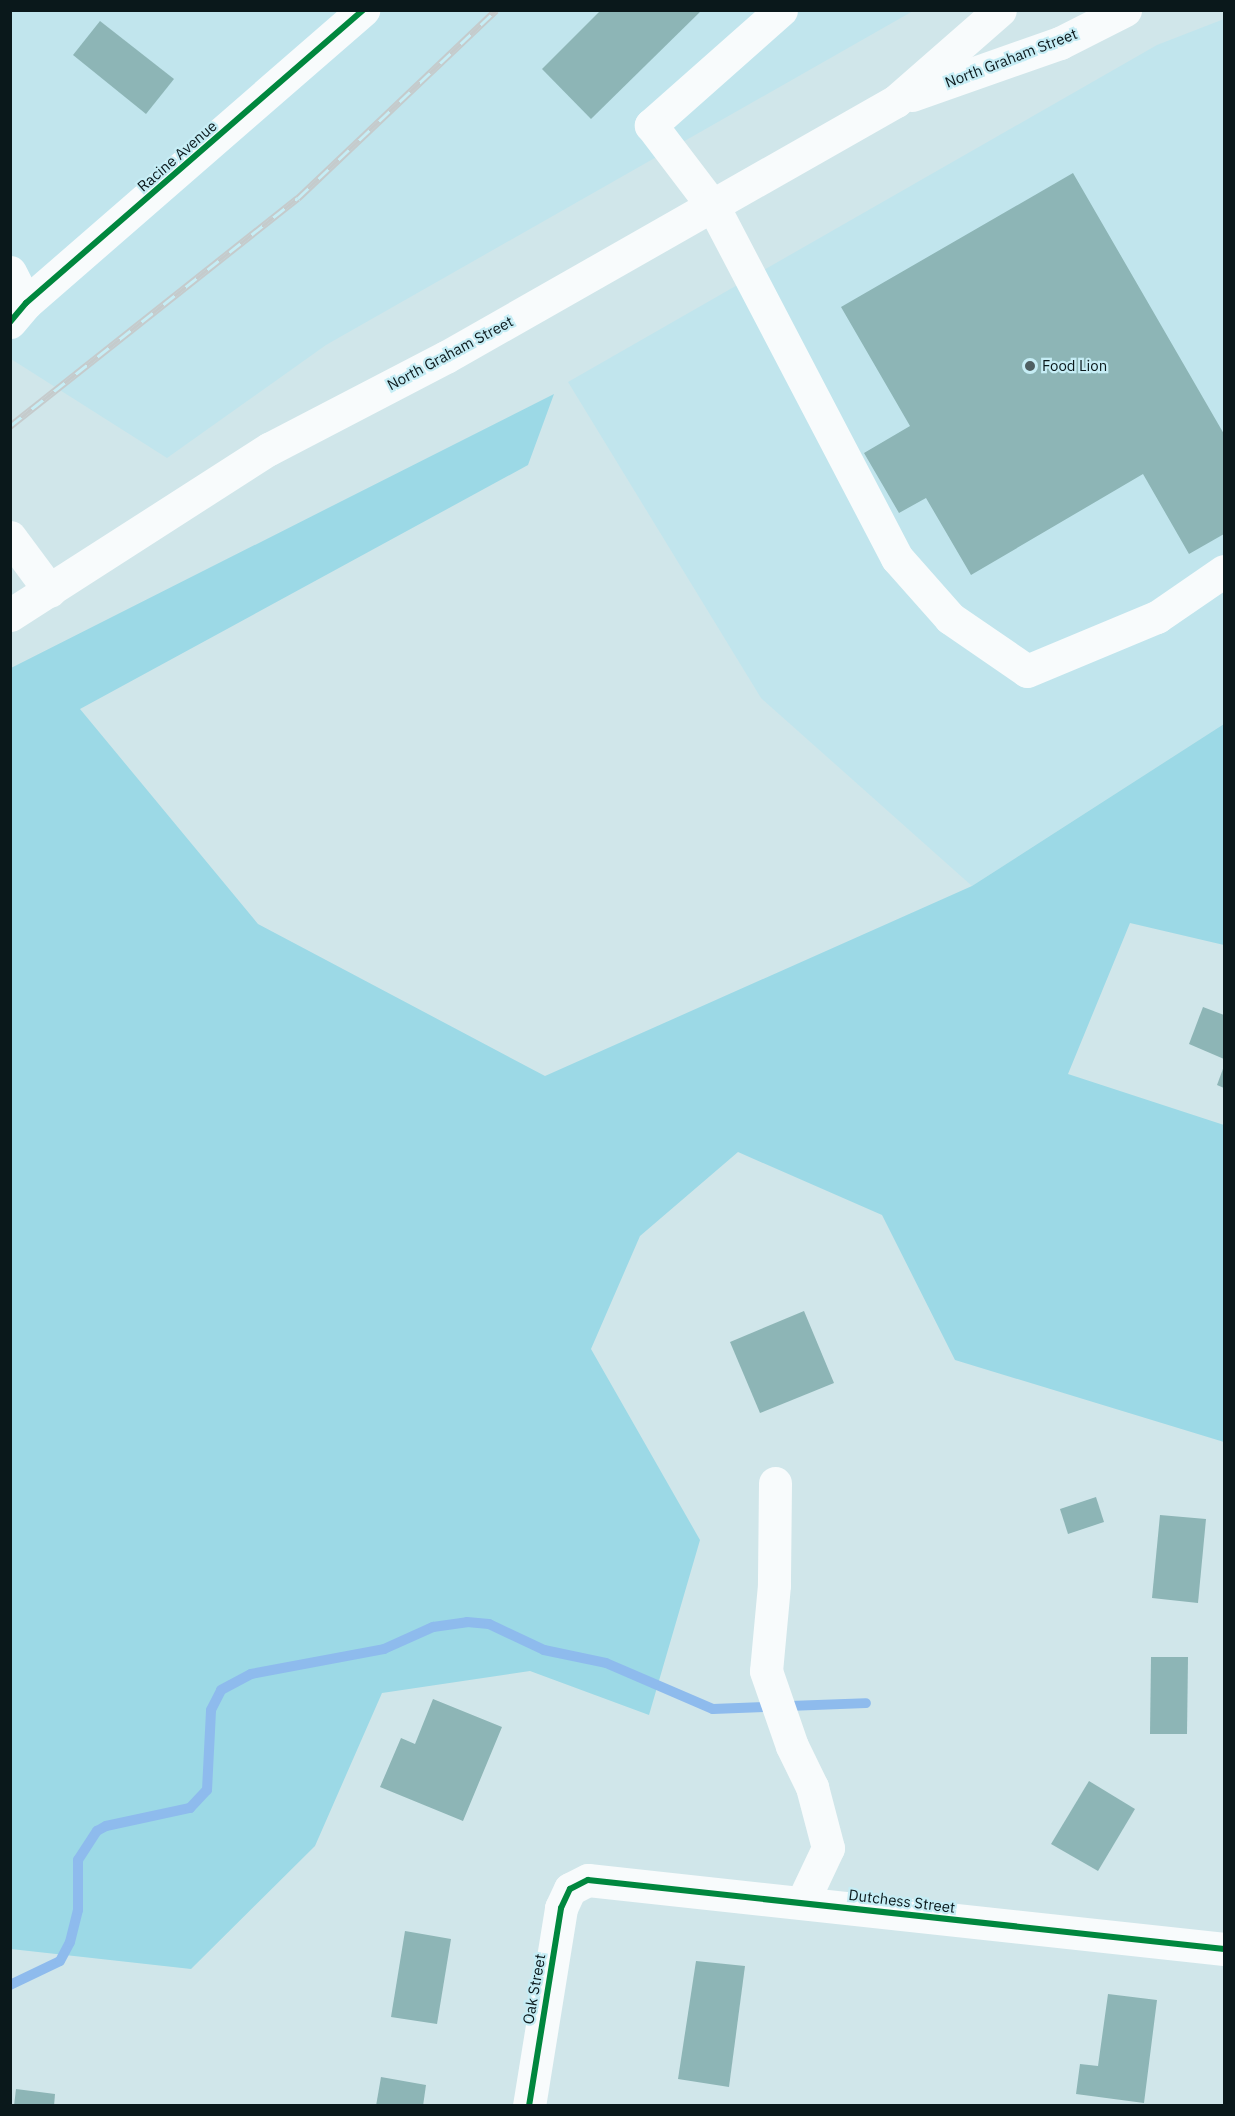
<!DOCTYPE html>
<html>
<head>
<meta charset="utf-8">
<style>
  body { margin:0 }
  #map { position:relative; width:1235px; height:2116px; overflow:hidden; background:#d0e6ea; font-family:"IBM Plex Sans",sans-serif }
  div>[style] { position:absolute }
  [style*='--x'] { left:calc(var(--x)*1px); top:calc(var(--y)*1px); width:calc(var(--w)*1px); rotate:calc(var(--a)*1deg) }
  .built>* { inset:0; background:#c1e5ed }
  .green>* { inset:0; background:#9cd9e6 }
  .stream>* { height:10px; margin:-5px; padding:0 5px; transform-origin:5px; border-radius:5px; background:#8ebbed }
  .building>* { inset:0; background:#8db5b6 }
  .minor>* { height:33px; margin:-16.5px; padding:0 16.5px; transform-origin:16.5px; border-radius:16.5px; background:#f8fbfc }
  .major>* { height:33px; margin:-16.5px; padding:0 16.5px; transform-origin:16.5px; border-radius:16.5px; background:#f8fbfc }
  .rail>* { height:7px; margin-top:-3.5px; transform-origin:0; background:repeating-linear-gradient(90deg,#c6edf5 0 14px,#c5cbcc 0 28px); box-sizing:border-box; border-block:2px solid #c5cbcc }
  .cycleway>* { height:6px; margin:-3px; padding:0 3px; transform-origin:3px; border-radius:3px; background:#00873e }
  .dots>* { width:16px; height:16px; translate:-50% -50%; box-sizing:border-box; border:3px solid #c6edf5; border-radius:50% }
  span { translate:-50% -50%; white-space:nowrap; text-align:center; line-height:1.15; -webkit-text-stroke:4.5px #c6edf5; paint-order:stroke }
  .street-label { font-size:15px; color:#0a181b }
  .poi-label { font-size:15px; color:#0a181b }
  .left { translate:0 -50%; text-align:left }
  .frame { position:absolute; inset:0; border:12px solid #0a181b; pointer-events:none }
</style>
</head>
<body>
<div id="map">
  <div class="built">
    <div style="clip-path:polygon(11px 11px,913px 11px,326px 345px,167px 458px,11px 359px)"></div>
    <div style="clip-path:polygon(1224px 19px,1224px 724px,972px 886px,761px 698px,568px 382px,1157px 45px)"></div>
  </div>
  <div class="green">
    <div style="clip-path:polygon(554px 394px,528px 465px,80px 709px,258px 924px,545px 1076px,972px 886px,1224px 724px,1224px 945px,1130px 923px,1068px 1074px,1224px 1125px,1224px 1442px,955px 1360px,882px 1215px,738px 1152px,640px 1236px,591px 1349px,700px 1540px,649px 1715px,530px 1671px,382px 1693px,315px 1846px,191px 1969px,11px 1949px,11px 668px)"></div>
  </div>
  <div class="stream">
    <div style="--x:10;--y:1985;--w:55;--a:-25.6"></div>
    <div style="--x:60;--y:1961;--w:21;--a:-62"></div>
    <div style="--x:70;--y:1942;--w:33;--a:-76"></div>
    <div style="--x:78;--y:1910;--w:50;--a:-90"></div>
    <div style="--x:78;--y:1860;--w:35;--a:-57"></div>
    <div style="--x:97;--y:1831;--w:10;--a:-29"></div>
    <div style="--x:106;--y:1826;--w:86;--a:-12.1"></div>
    <div style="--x:190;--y:1808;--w:25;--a:-47"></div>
    <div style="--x:207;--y:1790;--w:80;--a:-87.1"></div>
    <div style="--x:211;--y:1710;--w:22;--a:-63"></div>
    <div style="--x:221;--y:1690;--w:34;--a:-28"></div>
    <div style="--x:251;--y:1674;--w:135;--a:-10.6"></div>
    <div style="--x:384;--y:1649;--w:54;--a:-24.2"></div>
    <div style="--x:433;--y:1627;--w:34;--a:-8"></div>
    <div style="--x:467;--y:1622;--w:22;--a:5"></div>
    <div style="--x:489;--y:1624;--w:61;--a:25.3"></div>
    <div style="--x:544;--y:1650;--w:63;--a:11.8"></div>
    <div style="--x:606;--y:1663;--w:116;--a:23.3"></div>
    <div style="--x:713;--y:1709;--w:153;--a:-2.2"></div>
  </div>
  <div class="building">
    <div style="clip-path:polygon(601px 10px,702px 10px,591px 119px,542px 69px)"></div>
    <div style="clip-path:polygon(100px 21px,174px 79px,146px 114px,73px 55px)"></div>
    <div style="clip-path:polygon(1073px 173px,1224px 434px,1224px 534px,1189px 554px,1143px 474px,971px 575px,926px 498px,899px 513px,864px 453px,910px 426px,841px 307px)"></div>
    <div style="clip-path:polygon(1203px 1007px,1224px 1015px,1224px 1059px,1189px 1044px)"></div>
    <div style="clip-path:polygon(1224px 1066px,1224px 1088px,1217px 1085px)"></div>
    <div style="clip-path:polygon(804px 1311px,834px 1383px,760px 1413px,730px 1342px)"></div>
    <div style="clip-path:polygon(1096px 1497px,1104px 1522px,1068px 1534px,1060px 1509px)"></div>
    <div style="clip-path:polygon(1160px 1515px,1206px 1519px,1198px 1603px,1152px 1598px)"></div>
    <div style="clip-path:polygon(1151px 1657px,1188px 1657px,1187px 1734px,1150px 1734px)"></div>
    <div style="clip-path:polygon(433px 1699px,502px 1727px,463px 1821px,380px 1787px,401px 1738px,415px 1744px)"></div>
    <div style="clip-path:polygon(1089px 1781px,1135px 1809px,1098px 1871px,1051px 1844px)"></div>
    <div style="clip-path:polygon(405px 1931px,451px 1939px,437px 2024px,391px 2017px)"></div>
    <div style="clip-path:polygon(696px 1961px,745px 1966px,729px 2087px,678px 2079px)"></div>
    <div style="clip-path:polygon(1108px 1994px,1157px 2000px,1144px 2103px,1076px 2094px,1080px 2064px,1098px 2066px)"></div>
    <div style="clip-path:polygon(381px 2077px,426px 2085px,423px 2106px,376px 2106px)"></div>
    <div style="clip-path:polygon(16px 2089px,55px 2094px,54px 2106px,14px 2106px)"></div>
  </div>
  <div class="minor">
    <div style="--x:781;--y:10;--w:174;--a:138.5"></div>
    <div style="--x:651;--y:125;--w:104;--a:52.8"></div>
    <div style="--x:714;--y:208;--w:395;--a:62.4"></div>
    <div style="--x:897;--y:558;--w:80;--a:48.5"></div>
    <div style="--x:950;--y:618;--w:93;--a:34.5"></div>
    <div style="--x:1027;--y:671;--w:141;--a:-22.6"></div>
    <div style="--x:1157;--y:617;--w:81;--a:-34.5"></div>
    <div style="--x:10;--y:272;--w:35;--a:63"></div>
    <div style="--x:10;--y:322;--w:25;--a:-50"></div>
    <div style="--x:26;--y:303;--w:447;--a:-41"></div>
    <div style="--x:10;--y:537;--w:67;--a:53.5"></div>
    <div style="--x:775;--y:1483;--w:102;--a:90.6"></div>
    <div style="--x:774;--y:1585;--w:86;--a:95.3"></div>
    <div style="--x:766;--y:1671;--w:79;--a:70.9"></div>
    <div style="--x:792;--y:1746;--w:46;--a:64"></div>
    <div style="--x:812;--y:1787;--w:63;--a:75.3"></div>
    <div style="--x:828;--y:1848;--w:59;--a:115.3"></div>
    <div style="--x:529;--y:2106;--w:201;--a:-80.8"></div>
    <div style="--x:561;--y:1908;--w:21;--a:-65"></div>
    <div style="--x:570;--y:1889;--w:20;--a:-27"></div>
    <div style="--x:588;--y:1880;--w:640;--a:6.19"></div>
  </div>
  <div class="major">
    <div style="--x:912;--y:95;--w:157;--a:-19.4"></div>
    <div style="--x:1060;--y:43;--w:73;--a:-26.9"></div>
    <div style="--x:10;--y:615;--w:308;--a:-32.7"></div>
    <div style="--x:269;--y:449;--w:199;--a:-27.5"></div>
    <div style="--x:446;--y:357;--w:518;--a:-29.64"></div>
    <div style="--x:896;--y:101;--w:138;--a:-41.2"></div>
  </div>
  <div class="rail">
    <div style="--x:10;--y:426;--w:367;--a:-38.4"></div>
    <div style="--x:298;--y:198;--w:273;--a:-43.5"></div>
  </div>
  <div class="cycleway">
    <div style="--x:10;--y:322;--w:25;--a:-50"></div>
    <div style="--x:26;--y:303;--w:447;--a:-41"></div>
    <div style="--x:529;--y:2106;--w:201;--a:-80.8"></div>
    <div style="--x:561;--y:1908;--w:21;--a:-65"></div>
    <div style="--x:570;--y:1889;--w:20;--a:-27"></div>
    <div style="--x:588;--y:1880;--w:640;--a:6.19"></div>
  </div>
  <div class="dots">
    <div style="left:1030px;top:366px;background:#4f6063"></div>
  </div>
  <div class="street-label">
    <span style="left:1011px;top:58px;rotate:-21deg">North Graham Street</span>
    <span style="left:177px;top:156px;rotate:-41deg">Racine Avenue</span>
    <span style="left:450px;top:353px;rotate:-28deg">North Graham Street</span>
    <span style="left:902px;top:1901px;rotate:7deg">Dutchess Street</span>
    <span style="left:534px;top:1989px;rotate:-80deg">Oak Street</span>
  </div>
  <div class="poi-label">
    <span class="left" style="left:1042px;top:366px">Food Lion</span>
  </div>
  <div class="frame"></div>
</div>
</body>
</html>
